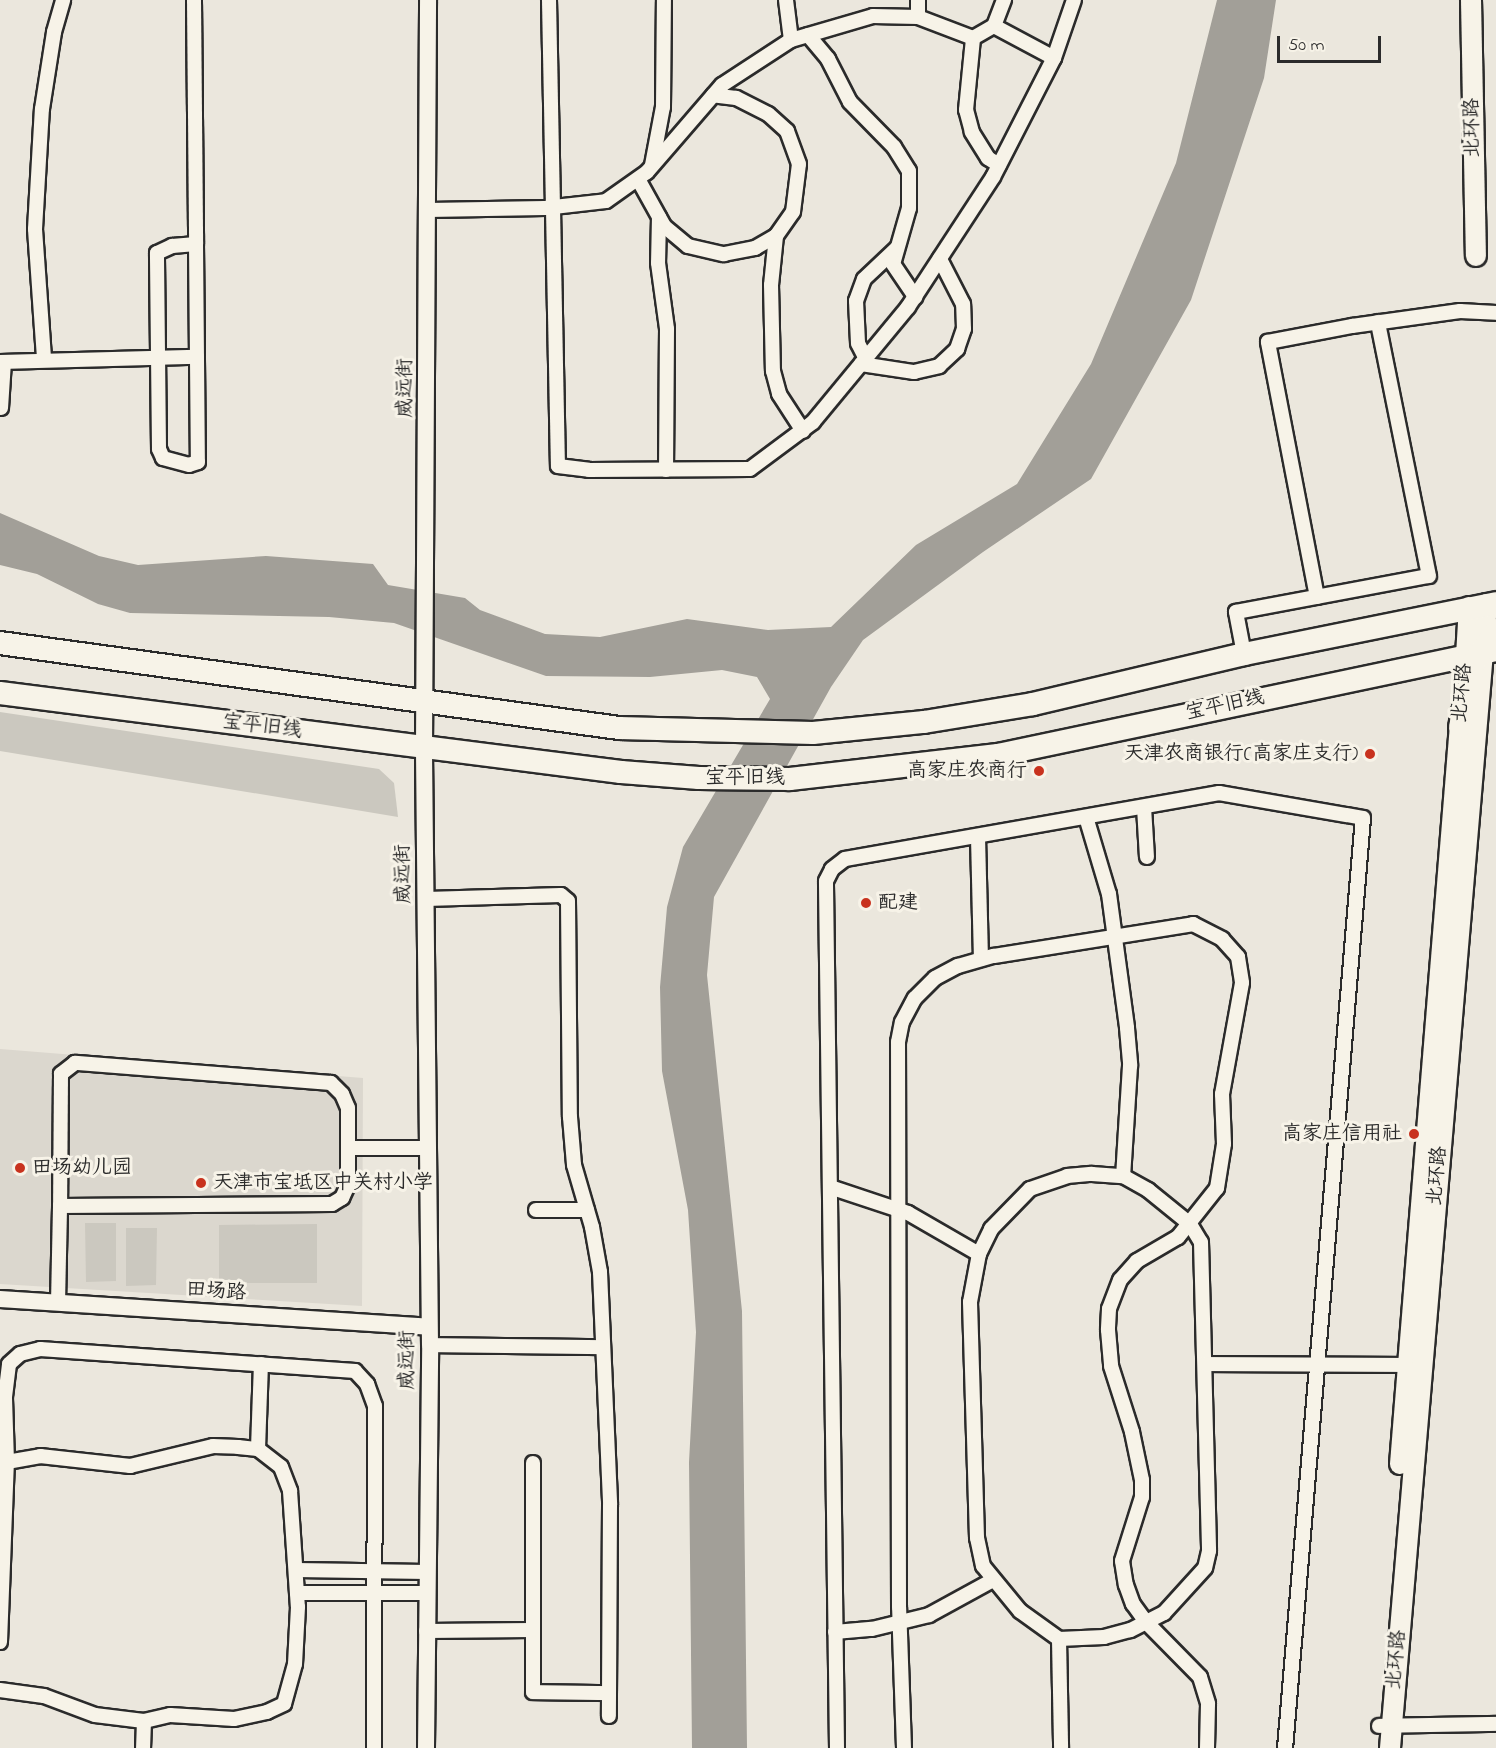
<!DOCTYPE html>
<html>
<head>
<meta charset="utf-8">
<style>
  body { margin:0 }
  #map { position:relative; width:1496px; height:1748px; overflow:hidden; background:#ebe7dd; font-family:"Indie Flower","LXGW WenKai TC",sans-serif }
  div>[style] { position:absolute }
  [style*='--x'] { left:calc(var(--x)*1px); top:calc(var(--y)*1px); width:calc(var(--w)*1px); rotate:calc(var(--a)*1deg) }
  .built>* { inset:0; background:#dbd7ce }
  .green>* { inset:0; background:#cbc8bf }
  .water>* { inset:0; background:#a29f98 }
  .roads { filter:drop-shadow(2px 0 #2b2b2b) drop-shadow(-2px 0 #2b2b2b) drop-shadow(0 2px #2b2b2b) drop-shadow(0 -2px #2b2b2b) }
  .minor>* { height:14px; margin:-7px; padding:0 7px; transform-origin:7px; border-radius:7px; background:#f7f3e8 }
  .tertiary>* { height:16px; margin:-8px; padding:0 8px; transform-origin:8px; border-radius:8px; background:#f7f3e8 }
  .secondary>* { height:20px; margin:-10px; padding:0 10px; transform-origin:10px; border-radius:10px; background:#f7f3e8 }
  .primary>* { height:22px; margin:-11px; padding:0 11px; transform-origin:11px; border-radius:11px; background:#f7f3e8 }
  .dots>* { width:16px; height:16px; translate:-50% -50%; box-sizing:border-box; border:3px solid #f7f3e8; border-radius:50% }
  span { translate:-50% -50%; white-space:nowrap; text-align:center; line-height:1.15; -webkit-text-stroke:6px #f7f3e8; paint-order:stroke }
  .street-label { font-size:20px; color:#2b2b2b }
  .poi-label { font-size:20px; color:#2b2b2b }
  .right { translate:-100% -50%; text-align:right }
  .left { translate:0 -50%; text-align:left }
  .scale { position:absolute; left:1277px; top:36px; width:104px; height:27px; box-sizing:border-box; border:3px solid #2b2b2b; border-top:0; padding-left:8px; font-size:18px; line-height:21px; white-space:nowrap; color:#2b2b2b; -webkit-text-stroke:4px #f7f3e8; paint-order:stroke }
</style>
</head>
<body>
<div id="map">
  <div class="built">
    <div style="clip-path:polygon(0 1049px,363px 1078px,362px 1306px,0 1284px)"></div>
  </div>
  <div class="green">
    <div style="clip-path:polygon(0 712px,379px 769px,394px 783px,398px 817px,0 751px)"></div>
    <div style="clip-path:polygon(85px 1223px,116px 1223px,116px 1281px,86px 1282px)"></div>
    <div style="clip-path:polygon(317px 1224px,317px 1283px,219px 1283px,219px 1225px)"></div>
    <div style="clip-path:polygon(126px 1228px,157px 1228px,156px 1285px,126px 1286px)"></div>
  </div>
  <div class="water">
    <div style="clip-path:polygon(1217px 0,1276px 0,1264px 78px,1191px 300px,1091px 479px,983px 552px,863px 640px,831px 687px,714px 897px,707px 975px,742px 1311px,747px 1748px,692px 1748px,689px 1462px,696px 1332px,688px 1210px,662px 1071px,660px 987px,667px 907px,683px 847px,770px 699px,757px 677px,722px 670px,650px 677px,546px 676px,394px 623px,329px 617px,130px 613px,98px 604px,37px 574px,0 565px,0 513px,99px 556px,138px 565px,266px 556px,373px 564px,388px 585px,465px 598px,480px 610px,545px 634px,600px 637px,687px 619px,768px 630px,831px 627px,916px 545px,1017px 484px,1091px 364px,1176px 163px)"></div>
  </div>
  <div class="roads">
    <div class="minor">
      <div style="--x:194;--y:0;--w:244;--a:89.5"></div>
      <div style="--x:196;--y:244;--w:218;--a:89.5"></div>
      <div style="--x:198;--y:462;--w:9;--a:162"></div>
      <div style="--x:189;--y:465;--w:27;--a:-165"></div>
      <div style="--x:163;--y:458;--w:10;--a:-114"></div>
      <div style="--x:159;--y:449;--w:196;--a:-90.6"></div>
      <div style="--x:157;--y:253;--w:17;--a:-25"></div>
      <div style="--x:172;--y:246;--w:24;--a:-5"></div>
      <div style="--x:549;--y:0;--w:466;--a:88.9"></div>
      <div style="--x:558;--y:466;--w:31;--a:7"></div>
      <div style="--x:589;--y:470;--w:161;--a:-0.4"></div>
      <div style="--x:750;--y:469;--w:79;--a:-36.7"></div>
      <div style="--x:813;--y:422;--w:149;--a:-50.4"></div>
      <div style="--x:908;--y:307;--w:155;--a:-56.8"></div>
      <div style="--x:993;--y:177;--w:134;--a:-62.9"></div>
      <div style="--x:1054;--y:58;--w:61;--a:-71"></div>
      <div style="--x:786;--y:0;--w:40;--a:82.9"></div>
      <div style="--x:918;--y:17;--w:17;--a:-90"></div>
      <div style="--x:994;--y:26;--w:68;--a:28.1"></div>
      <div style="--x:808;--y:35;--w:31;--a:50"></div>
      <div style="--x:828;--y:59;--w:48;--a:62.9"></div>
      <div style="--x:850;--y:102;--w:63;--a:45.6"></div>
      <div style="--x:894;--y:147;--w:28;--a:58"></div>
      <div style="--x:909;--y:171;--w:37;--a:90"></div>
      <div style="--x:909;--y:208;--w:58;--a:105.9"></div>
      <div style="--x:893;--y:264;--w:40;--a:56"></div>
      <div style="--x:652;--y:165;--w:59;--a:-79.3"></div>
      <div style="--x:663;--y:107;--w:107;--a:-89.5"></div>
      <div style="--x:999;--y:165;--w:13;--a:-148"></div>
      <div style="--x:988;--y:158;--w:31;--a:-122"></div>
      <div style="--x:972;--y:132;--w:23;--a:-105"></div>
      <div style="--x:966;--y:110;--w:72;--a:-84.4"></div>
      <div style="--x:973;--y:38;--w:24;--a:-30"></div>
      <div style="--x:994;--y:26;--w:28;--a:-69"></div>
      <div style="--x:638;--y:179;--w:54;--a:61"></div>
      <div style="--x:664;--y:226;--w:31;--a:40"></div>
      <div style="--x:688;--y:246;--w:37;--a:13"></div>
      <div style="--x:724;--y:254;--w:32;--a:-11"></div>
      <div style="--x:755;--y:248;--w:24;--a:-30"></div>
      <div style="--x:776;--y:236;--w:29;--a:-55"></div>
      <div style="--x:793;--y:212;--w:48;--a:-82.9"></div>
      <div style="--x:799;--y:164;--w:35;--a:-110"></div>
      <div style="--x:787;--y:131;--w:25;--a:-138"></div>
      <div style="--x:768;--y:114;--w:36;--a:-153"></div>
      <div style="--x:736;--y:98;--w:23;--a:-173"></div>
      <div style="--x:428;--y:210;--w:117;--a:-1"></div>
      <div style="--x:545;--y:208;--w:61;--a:-6.5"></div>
      <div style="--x:606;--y:201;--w:50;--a:-35.3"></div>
      <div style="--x:647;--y:172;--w:115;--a:-49.2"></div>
      <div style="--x:722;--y:85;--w:82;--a:-33.1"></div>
      <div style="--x:791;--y:40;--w:85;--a:-16.3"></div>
      <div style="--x:873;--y:16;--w:45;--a:1.3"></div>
      <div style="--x:918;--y:17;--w:59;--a:20.9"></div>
      <div style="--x:659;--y:217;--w:46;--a:91.2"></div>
      <div style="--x:658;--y:263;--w:67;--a:82.2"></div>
      <div style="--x:667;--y:329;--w:141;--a:90.4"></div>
      <div style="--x:776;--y:236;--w:49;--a:95.8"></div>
      <div style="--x:771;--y:285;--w:86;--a:88.7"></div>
      <div style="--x:773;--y:371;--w:24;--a:75"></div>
      <div style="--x:779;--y:394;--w:44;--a:57"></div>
      <div style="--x:44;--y:358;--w:129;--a:-94"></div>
      <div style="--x:35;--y:229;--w:120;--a:-86.7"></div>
      <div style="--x:42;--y:109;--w:78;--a:-81.1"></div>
      <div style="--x:54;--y:32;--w:33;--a:-74"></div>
      <div style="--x:866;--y:359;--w:18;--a:-117"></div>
      <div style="--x:858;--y:343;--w:42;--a:-92.7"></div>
      <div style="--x:856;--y:301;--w:23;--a:-70"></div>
      <div style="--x:864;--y:279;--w:45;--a:-43.2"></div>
      <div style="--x:0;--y:362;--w:197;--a:-1.5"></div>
      <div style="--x:861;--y:364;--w:54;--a:8.6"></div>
      <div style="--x:914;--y:372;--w:26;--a:-13"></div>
      <div style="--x:939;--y:366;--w:25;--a:-43"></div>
      <div style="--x:957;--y:349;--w:21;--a:-71"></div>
      <div style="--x:964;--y:329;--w:25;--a:-92"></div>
      <div style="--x:963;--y:304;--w:51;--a:-117.1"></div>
      <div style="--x:1;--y:408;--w:46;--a:-86.3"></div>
      <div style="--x:1317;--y:597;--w:260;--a:-100.9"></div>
      <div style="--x:1268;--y:342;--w:86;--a:-10.8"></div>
      <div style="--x:1352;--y:326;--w:109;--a:-7.9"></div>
      <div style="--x:1460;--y:311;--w:36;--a:3"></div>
      <div style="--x:1244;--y:654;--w:43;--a:-100.8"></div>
      <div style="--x:1236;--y:612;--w:196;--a:-10.6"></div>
      <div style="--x:1429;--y:576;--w:259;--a:-101.4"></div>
      <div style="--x:1144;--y:807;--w:50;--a:86.6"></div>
      <div style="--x:1086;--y:817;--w:80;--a:73.4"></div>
      <div style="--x:1109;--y:894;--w:135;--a:82.3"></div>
      <div style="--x:1127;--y:1028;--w:38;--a:85"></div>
      <div style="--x:1130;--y:1066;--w:110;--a:93.6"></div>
      <div style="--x:978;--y:837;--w:122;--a:88.6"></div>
      <div style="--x:426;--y:899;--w:135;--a:-1.7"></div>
      <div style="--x:561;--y:895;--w:9;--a:41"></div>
      <div style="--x:568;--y:901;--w:216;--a:89.5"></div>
      <div style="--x:570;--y:1117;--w:48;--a:85.2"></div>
      <div style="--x:574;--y:1165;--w:65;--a:73.8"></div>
      <div style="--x:592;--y:1227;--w:46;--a:79.9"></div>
      <div style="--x:600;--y:1272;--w:233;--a:87.5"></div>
      <div style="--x:610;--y:1505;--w:211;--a:90.3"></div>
      <div style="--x:348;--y:1148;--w:80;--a:0"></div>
      <div style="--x:1092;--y:1174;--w:31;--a:4"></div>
      <div style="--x:1123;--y:1176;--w:29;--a:29"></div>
      <div style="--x:1148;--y:1190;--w:54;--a:39"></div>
      <div style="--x:1190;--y:1224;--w:21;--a:59"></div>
      <div style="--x:1201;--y:1242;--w:309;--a:88.5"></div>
      <div style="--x:1209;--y:1551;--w:17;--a:103"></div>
      <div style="--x:1205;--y:1568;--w:61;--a:132.3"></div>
      <div style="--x:1164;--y:1613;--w:38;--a:153"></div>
      <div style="--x:1130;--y:1630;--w:27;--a:165"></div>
      <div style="--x:1104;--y:1637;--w:45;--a:177.5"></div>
      <div style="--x:1059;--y:1639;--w:48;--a:-144.3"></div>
      <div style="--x:1020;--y:1611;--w:58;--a:-129.4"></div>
      <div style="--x:983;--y:1566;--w:29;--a:-102"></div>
      <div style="--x:977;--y:1538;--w:236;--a:-91.7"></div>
      <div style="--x:970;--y:1302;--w:49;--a:-79.4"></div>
      <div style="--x:979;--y:1254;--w:28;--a:-64"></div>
      <div style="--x:991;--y:1229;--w:56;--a:-45.7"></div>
      <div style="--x:1030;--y:1189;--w:39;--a:-19"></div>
      <div style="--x:1067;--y:1176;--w:25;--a:-5"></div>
      <div style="--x:830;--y:1187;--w:82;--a:18.4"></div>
      <div style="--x:908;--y:1213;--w:82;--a:30"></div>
      <div style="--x:536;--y:1210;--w:51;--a:0"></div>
      <div style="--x:58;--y:1303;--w:97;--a:-88.8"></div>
      <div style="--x:60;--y:1206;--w:272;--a:-0.4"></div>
      <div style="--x:332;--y:1204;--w:12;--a:-31"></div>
      <div style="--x:342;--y:1198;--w:14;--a:-65"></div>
      <div style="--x:348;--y:1185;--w:77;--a:-90"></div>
      <div style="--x:348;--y:1108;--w:15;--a:-113"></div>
      <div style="--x:342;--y:1094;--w:16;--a:-135"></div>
      <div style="--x:331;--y:1083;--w:257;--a:-175.5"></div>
      <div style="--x:75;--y:1063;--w:18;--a:142"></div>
      <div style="--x:61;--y:1074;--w:132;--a:90.4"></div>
      <div style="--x:430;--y:1345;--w:171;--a:0.7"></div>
      <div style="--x:1205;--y:1364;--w:203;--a:0.3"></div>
      <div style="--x:258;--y:1449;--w:85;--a:-88"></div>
      <div style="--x:7;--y:1462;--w:34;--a:-10"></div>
      <div style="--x:40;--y:1456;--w:91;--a:6.3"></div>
      <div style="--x:130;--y:1466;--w:85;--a:-13.5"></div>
      <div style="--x:213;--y:1446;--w:25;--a:2"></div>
      <div style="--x:238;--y:1447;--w:20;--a:6"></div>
      <div style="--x:258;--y:1449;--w:29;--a:38"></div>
      <div style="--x:281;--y:1467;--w:26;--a:69"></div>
      <div style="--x:290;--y:1491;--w:116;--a:86.1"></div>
      <div style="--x:298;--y:1607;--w:57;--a:93"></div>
      <div style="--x:295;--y:1664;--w:41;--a:105.4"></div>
      <div style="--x:284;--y:1704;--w:19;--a:155"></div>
      <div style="--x:267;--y:1712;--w:34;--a:168"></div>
      <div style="--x:234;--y:1719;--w:64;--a:-176.4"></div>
      <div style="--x:170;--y:1715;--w:27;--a:167"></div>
      <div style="--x:144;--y:1721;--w:27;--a:92"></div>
      <div style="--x:533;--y:1463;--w:229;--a:90"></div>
      <div style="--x:533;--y:1692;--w:76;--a:0.8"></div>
      <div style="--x:296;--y:1570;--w:131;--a:0.9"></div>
      <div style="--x:297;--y:1593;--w:130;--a:0"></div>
      <div style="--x:426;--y:1631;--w:106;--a:-0.5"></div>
      <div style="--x:835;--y:1632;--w:37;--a:-5"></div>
      <div style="--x:872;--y:1629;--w:59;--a:-13.8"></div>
      <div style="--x:929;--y:1615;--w:73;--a:-28.7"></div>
      <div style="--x:1059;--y:1639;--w:109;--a:88.9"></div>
      <div style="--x:0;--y:1642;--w:180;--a:-87.8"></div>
      <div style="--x:7;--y:1462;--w:65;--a:-91.8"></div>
      <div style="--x:5;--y:1397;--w:33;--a:-83"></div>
      <div style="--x:9;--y:1364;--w:15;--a:-42"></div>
      <div style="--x:20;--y:1354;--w:21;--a:-14"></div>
      <div style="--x:40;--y:1349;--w:316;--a:4"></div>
      <div style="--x:355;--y:1371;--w:18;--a:47"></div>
      <div style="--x:367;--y:1384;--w:23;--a:70"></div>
      <div style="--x:375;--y:1406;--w:342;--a:90.2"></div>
      <div style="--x:0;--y:1690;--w:44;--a:7.8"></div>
      <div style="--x:44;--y:1696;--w:54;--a:20.4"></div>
      <div style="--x:95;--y:1715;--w:49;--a:7"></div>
      <div style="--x:1379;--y:1726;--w:117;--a:-1"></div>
      <div style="--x:837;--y:1748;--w:867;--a:-90.73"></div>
      <div style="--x:826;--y:881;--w:13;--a:-63"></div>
      <div style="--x:832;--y:869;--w:16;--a:-38"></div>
      <div style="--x:845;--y:859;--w:380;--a:-10"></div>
      <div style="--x:1219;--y:793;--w:146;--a:9.8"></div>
      <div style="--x:1363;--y:818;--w:933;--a:94.79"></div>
      <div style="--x:904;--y:1748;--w:141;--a:-92"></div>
      <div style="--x:899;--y:1607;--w:565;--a:-90.1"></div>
      <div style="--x:898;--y:1042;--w:20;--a:-79"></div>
      <div style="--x:902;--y:1022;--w:27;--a:-62"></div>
      <div style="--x:915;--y:998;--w:28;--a:-45"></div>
      <div style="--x:935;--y:978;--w:26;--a:-28"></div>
      <div style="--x:958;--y:966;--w:37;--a:-16"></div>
      <div style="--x:994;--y:956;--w:202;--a:-9.1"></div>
      <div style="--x:1193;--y:924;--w:33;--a:27"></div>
      <div style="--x:1222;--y:939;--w:24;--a:48"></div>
      <div style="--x:1238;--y:957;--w:26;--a:81"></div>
      <div style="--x:1242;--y:983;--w:113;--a:100.2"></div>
      <div style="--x:1222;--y:1094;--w:50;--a:87.7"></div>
      <div style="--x:1224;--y:1144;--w:45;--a:99"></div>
      <div style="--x:1217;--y:1188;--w:63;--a:128.5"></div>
      <div style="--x:1178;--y:1237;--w:48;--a:149.7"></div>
      <div style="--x:1137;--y:1261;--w:25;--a:132"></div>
      <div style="--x:1120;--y:1280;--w:31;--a:111"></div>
      <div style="--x:1109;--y:1309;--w:21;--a:93"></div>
      <div style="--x:1108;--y:1330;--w:36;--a:85"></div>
      <div style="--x:1111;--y:1366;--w:69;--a:72.3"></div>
      <div style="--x:1132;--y:1432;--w:49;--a:78.2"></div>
      <div style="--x:1142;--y:1480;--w:17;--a:90"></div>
      <div style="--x:1142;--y:1497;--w:67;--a:107.4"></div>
      <div style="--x:1122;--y:1561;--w:24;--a:81"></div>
      <div style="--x:1126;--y:1585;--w:20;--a:70"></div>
      <div style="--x:1133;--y:1604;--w:22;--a:54"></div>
      <div style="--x:1146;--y:1622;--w:77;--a:45.5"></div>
      <div style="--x:1200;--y:1677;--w:28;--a:73"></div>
      <div style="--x:1208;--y:1704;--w:44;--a:91.3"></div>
    </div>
    <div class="tertiary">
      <div style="--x:0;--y:1299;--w:430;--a:3.7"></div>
      <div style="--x:426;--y:1748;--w:403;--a:-89.4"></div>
      <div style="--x:430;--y:1345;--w:597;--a:-90.58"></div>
      <div style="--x:424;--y:748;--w:748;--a:-89.69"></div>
    </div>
    <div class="secondary">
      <div style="--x:1471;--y:0;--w:256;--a:88.9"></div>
      <div style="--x:1465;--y:672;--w:65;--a:-86.5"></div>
      <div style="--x:1400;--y:1464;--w:753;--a:-85.36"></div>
      <div style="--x:1390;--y:1748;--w:1148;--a:-85.15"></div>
    </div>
    <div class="primary">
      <div style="--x:0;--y:643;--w:625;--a:7.82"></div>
      <div style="--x:619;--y:728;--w:194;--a:1.5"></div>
      <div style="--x:813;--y:733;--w:112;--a:-5.7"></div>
      <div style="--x:924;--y:722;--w:110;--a:-9.4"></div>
      <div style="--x:1033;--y:704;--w:217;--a:-13.3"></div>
      <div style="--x:1244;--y:654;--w:257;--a:-11.4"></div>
      <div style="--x:0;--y:693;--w:626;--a:7.25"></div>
      <div style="--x:621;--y:772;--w:78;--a:4.4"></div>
      <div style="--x:699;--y:778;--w:91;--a:0.6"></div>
      <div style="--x:790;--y:779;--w:209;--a:-6.6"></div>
      <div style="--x:998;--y:755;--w:509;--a:-11.91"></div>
      <div style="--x:1460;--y:727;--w:66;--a:-77.8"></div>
      <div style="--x:1474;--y:662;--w:39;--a:-55"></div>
    </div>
  </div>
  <div class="dots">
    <div style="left:1370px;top:754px;background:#c8321e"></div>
    <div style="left:1039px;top:771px;background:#c8321e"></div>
    <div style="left:866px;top:903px;background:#c8321e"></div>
    <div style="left:1414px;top:1134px;background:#c8321e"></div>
    <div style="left:20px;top:1168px;background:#c8321e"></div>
    <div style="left:201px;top:1183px;background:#c8321e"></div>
  </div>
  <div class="street-label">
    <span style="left:1473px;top:128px;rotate:-91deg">北环路</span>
    <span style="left:406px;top:388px;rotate:-90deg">威远街</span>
    <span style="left:1463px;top:693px;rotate:-85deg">北环路</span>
    <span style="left:1225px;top:706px;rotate:-12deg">宝平旧线</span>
    <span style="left:262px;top:727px;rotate:7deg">宝平旧线</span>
    <span style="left:745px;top:778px">宝平旧线</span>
    <span style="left:404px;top:874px;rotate:-91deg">威远街</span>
    <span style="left:1438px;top:1176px;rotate:-85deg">北环路</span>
    <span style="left:216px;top:1292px;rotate:4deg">田场路</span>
    <span style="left:408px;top:1360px;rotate:-90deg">威远街</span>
    <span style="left:1397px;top:1660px;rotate:-85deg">北环路</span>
  </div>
  <div class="poi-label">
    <span class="right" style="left:1358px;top:754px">天津农商银行(高家庄支行)</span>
    <span class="right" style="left:1027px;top:771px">高家庄农商行</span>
    <span class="left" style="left:878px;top:903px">配建</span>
    <span class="right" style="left:1402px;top:1134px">高家庄信用社</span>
    <span class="left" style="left:32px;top:1168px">田场幼儿园</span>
    <span class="left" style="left:213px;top:1183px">天津市宝坻区中关村小学</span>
  </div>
  <div class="scale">50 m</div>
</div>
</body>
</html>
